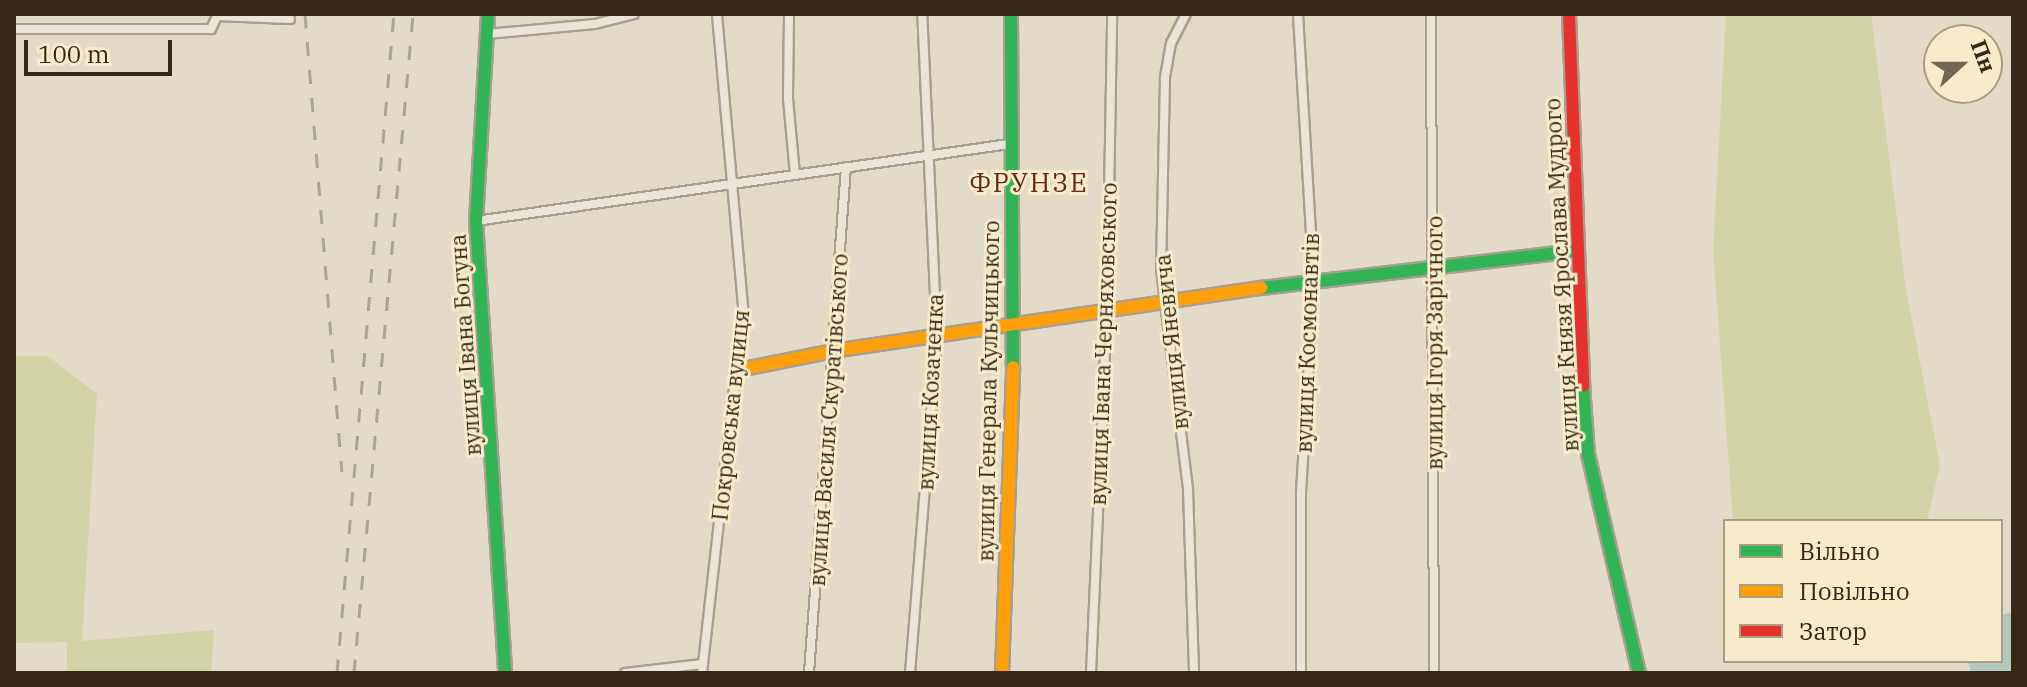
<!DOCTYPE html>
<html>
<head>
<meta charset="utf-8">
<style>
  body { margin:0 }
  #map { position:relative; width:2027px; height:687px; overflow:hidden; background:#e3dbc7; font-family:"IBM Plex Serif",serif }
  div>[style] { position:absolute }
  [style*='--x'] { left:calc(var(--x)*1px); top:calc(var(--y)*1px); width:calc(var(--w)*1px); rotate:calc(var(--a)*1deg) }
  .green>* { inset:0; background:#d2d4a7 }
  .water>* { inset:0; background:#b3c8bc }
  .roads { filter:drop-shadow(2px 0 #a89f91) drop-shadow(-2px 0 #a89f91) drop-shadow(0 2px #a89f91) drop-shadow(0 -2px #a89f91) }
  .street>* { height:8px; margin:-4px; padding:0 4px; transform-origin:4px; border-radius:4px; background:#ebe5d9 }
  .fast>* { height:12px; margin:-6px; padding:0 6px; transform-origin:6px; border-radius:6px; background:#30b455 }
  .slow>* { height:12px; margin:-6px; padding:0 6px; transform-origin:6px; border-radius:6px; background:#ff9f0a }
  .jam>* { height:12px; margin:-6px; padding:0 6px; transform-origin:6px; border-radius:6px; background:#e5322d }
  .rail>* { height:3px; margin-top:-1.5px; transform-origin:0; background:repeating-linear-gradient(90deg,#a9a59a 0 14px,transparent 0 28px) }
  span { translate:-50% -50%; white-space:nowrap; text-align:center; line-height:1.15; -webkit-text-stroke:6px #f7ebc9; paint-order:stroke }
  .street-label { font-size:22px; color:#352819 }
  .quarter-label { font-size:26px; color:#652816; letter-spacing:2px }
  .frame { position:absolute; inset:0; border:16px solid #352819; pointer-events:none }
  .legend { position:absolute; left:1723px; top:519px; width:280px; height:144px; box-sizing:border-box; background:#f7ebc9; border:2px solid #a99d83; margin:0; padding:10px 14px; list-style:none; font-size:24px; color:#352819 }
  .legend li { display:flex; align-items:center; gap:16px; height:40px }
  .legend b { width:40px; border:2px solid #a99d83 }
  .north { position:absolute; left:1923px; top:24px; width:80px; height:80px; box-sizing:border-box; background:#f7ebc9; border:2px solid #a99d83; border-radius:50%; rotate:69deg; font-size:22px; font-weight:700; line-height:32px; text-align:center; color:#352819 }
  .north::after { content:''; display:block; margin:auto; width:28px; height:36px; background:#726756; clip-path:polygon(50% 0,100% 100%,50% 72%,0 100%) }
  .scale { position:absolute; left:24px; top:40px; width:148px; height:36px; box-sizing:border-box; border:4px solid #352819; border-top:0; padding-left:10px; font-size:24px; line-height:28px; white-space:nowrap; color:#352819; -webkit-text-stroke:6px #f7ebc9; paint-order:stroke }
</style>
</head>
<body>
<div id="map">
  <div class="green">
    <div style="clip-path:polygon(1726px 14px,1871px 14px,1906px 290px,1940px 465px,1927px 521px,1733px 521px,1713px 250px)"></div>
    <div style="clip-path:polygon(14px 356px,48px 356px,97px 394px,82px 641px,214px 630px,211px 673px,67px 673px,67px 642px,14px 643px)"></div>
  </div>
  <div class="water">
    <div style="clip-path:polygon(2013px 612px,2013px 673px,1971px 673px,1968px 661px,2001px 661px,2001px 615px)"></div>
  </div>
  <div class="roads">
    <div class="street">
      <div style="--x:789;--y:14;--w:85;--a:90.7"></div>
      <div style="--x:788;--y:99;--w:76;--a:84.7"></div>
      <div style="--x:1186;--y:14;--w:33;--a:117"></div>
      <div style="--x:1171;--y:43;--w:36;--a:100"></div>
      <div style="--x:1165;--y:78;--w:191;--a:91.2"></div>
      <div style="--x:1161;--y:269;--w:223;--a:83"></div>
      <div style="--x:1188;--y:490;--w:183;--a:88.1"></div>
      <div style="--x:1298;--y:14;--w:266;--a:86.6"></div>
      <div style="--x:1314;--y:280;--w:215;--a:93.5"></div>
      <div style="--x:1301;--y:495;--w:178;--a:90"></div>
      <div style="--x:1431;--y:14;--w:659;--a:89.74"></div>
      <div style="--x:14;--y:29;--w:197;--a:0"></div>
      <div style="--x:211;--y:29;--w:14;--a:-65"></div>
      <div style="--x:217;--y:16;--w:73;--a:2.4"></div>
      <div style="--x:487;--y:34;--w:108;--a:-5.3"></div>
      <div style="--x:595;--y:24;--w:40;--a:-14.4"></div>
      <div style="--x:476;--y:221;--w:539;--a:-8.22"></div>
      <div style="--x:625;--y:673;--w:78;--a:-6.7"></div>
      <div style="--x:702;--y:673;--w:369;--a:-83.6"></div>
      <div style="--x:743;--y:306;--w:293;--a:-95.1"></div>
      <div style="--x:809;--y:673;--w:507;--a:-85.82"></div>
      <div style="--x:910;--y:673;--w:335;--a:-85.4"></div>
      <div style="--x:937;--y:339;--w:325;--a:-92.6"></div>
      <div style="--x:1091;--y:673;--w:361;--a:-87.5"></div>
      <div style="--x:1107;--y:312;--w:298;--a:-89"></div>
    </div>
    <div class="fast">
      <div style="--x:488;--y:14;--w:207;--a:93.3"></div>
      <div style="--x:476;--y:221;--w:453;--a:86.3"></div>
      <div style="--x:1011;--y:14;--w:353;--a:89.7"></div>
      <div style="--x:1261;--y:288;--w:319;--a:-6.7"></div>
      <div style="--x:1583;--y:386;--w:68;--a:85.8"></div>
      <div style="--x:1588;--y:454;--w:225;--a:76.9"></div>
    </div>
    <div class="slow">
      <div style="--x:739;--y:370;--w:96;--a:-11.4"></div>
      <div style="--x:833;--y:351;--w:433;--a:-8.4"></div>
      <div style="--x:1002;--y:673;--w:306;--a:-87.9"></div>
    </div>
    <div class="jam">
      <div style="--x:1569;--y:14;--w:372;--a:87.8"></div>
    </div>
  </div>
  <div class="rail">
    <div style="--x:305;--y:14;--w:459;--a:85.4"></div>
    <div style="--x:337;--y:673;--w:661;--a:-85.06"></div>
    <div style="--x:354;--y:673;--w:662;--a:-84.88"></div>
  </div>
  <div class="street-label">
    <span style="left:1561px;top:275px;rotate:-93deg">вулиця Князя Ярослава Мудрого</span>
    <span style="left:1171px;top:342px;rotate:-96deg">вулиця Яневича</span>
    <span style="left:1307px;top:343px;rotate:-88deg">вулиця Космонавтів</span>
    <span style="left:1434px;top:343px;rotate:-90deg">вулиця Ігоря Зарічного</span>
    <span style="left:1103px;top:344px;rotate:-88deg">вулиця Івана Черняховського</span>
    <span style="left:465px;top:345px;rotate:-94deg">вулиця Івана Богуна</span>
    <span style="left:988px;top:391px;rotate:-89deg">вулиця Генерала Кульчицького</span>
    <span style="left:930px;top:392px;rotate:-87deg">вулиця Козаченка</span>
    <span style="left:730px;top:415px;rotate:-84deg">Покровська вулиця</span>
    <span style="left:828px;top:420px;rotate:-86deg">вулиця Василя Скуратівського</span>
  </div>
  <div class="quarter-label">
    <span style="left:1029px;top:183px">ФРУНЗЕ</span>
  </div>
  <div class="frame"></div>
  <ul class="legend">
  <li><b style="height:10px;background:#30b455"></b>Вільно</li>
  <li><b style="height:10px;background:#ff9f0a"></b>Повільно</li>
  <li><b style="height:10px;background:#e5322d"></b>Затор</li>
  </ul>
  <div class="north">Пн</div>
  <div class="scale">100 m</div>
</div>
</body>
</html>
